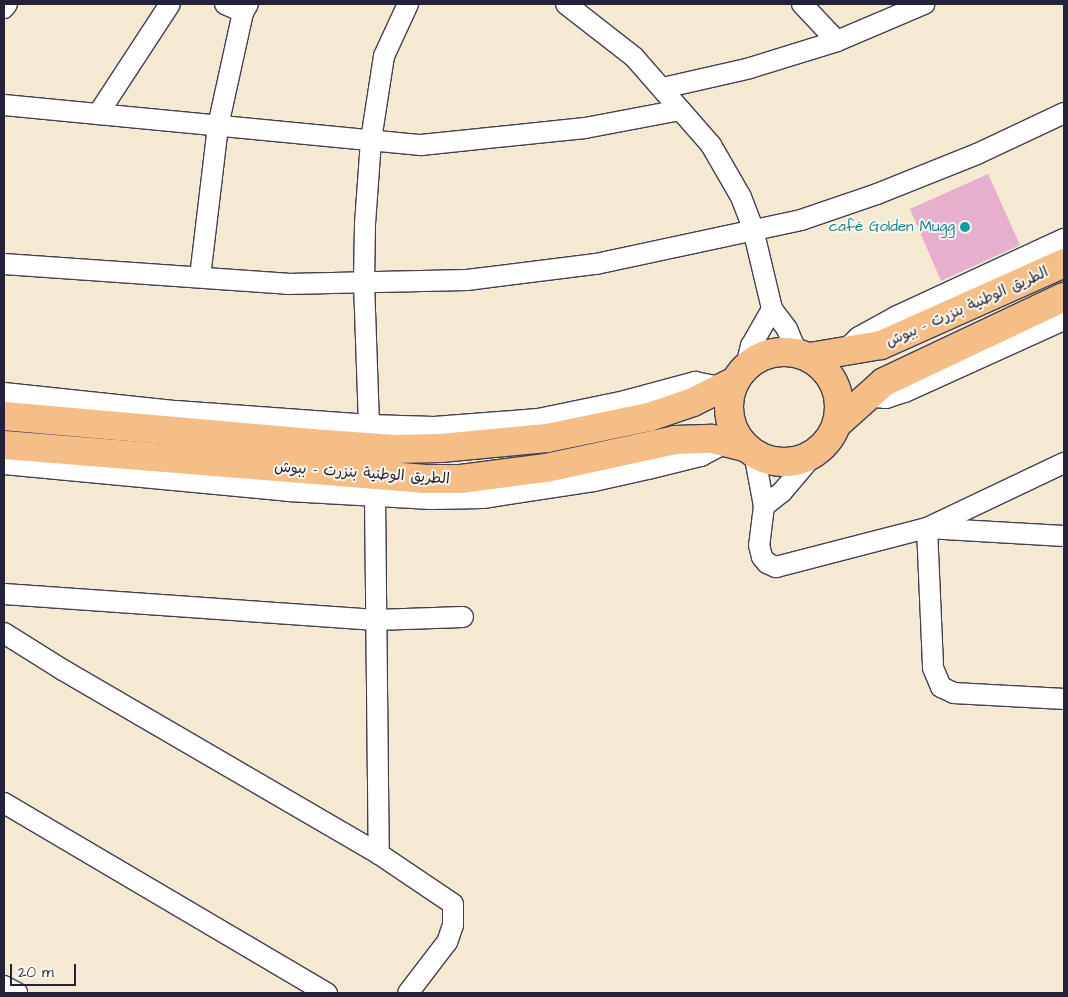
<!DOCTYPE html>
<html>
<head>
<meta charset="utf-8">
<style>
  body { margin:0 }
  #map { position:relative; width:1068px; height:997px; overflow:hidden; background:#f5e9d2; font-family:"Architects Daughter","Playpen Sans Arabic",sans-serif }
  div>[style] { position:absolute }
  [style*='--x'] { left:calc(var(--x)*1px); top:calc(var(--y)*1px); width:calc(var(--w)*1px); rotate:calc(var(--a)*1deg) }
  .building>* { inset:0; background:#e6afcd }
  .roads { filter:drop-shadow(1px 0 #424052) drop-shadow(-1px 0 #424052) drop-shadow(0 1px #424052) drop-shadow(0 -1px #424052) }
  .street>* { height:20px; margin:-10px; padding:0 10px; transform-origin:10px; border-radius:10px; background:#fff }
  .primary>* { height:28px; margin:-14px; padding:0 14px; transform-origin:14px; border-radius:14px; background:#f6be87 }
  .primary>.ring { margin:-14px; padding:0; box-sizing:content-box; background:none; border:28px solid #f6be87; border-radius:50% }
  .dots>* { width:14px; height:14px; translate:-50% -50%; box-sizing:border-box; border:2px solid #fbf7ec; border-radius:50% }
  span { translate:-50% -50%; white-space:nowrap; text-align:center; line-height:1.15; -webkit-text-stroke:4px #fbf7ec; paint-order:stroke }
  .culture-label { font-size:15px; color:#0d838f }
  .right { translate:-100% -50%; text-align:right }
  .street-label { font-size:15px; color:#22223b }
  .frame { position:absolute; inset:0; border:5px solid #22223b; pointer-events:none }
  .scale { position:absolute; left:10px; top:964px; width:66px; height:22px; box-sizing:border-box; border:2px solid #22223b; border-top:0; padding-left:6px; font-size:15px; line-height:18px; white-space:nowrap; color:#22223b; -webkit-text-stroke:4px #fbf7ec; paint-order:stroke }
</style>
</head>
<body>
<div id="map">
  <div class="building">
    <div style="clip-path:polygon(988px 174px,1020px 245px,941px 281px,910px 209px)"></div>
  </div>
  <div class="roads">
    <div class="street">
      <div style="--x:225;--y:4;--w:20;--a:24"></div>
      <div style="--x:566;--y:4;--w:86;--a:37.9"></div>
      <div style="--x:634;--y:57;--w:117;--a:48.8"></div>
      <div style="--x:711;--y:145;--w:60;--a:60"></div>
      <div style="--x:741;--y:197;--w:34;--a:69"></div>
      <div style="--x:753;--y:229;--w:82;--a:76.6"></div>
      <div style="--x:802;--y:4;--w:51;--a:46.6"></div>
      <div style="--x:4;--y:8;--w:5;--a:-53"></div>
      <div style="--x:663;--y:88;--w:89;--a:-12.9"></div>
      <div style="--x:750;--y:68;--w:91;--a:-17.2"></div>
      <div style="--x:837;--y:41;--w:95;--a:-23"></div>
      <div style="--x:4;--y:105;--w:419;--a:5.5"></div>
      <div style="--x:421;--y:145;--w:165;--a:-5.9"></div>
      <div style="--x:585;--y:128;--w:97;--a:-10.7"></div>
      <div style="--x:98;--y:114;--w:131;--a:-56.8"></div>
      <div style="--x:4;--y:264;--w:284;--a:4"></div>
      <div style="--x:287;--y:284;--w:180;--a:-1.3"></div>
      <div style="--x:467;--y:280;--w:130;--a:-7.1"></div>
      <div style="--x:596;--y:264;--w:210;--a:-12.1"></div>
      <div style="--x:801;--y:220;--w:80;--a:-18.9"></div>
      <div style="--x:877;--y:194;--w:108;--a:-21.8"></div>
      <div style="--x:977;--y:154;--w:96;--a:-25.2"></div>
      <div style="--x:200;--y:277;--w:152;--a:-83.2"></div>
      <div style="--x:218;--y:126;--w:117;--a:-77.6"></div>
      <div style="--x:243;--y:12;--w:9;--a:-58"></div>
      <div style="--x:844;--y:351;--w:21;--a:-43"></div>
      <div style="--x:859;--y:337;--w:43;--a:-28.9"></div>
      <div style="--x:897;--y:316;--w:184;--a:-24.8"></div>
      <div style="--x:746;--y:367;--w:22;--a:-77"></div>
      <div style="--x:751;--y:346;--w:43;--a:-60.4"></div>
      <div style="--x:772;--y:309;--w:25;--a:53"></div>
      <div style="--x:787;--y:329;--w:26;--a:67"></div>
      <div style="--x:4;--y:393;--w:173;--a:6"></div>
      <div style="--x:176;--y:411;--w:194;--a:4.1"></div>
      <div style="--x:369;--y:425;--w:65;--a:1.8"></div>
      <div style="--x:434;--y:427;--w:104;--a:-4.4"></div>
      <div style="--x:538;--y:419;--w:89;--a:-11.7"></div>
      <div style="--x:625;--y:401;--w:73;--a:-15.2"></div>
      <div style="--x:695;--y:382;--w:26;--a:11"></div>
      <div style="--x:867;--y:396;--w:19;--a:6"></div>
      <div style="--x:886;--y:398;--w:20;--a:-18"></div>
      <div style="--x:905;--y:392;--w:175;--a:-24.4"></div>
      <div style="--x:369;--y:425;--w:143;--a:-92"></div>
      <div style="--x:364;--y:282;--w:58;--a:-89"></div>
      <div style="--x:365;--y:224;--w:84;--a:-85.9"></div>
      <div style="--x:371;--y:140;--w:85;--a:-81.2"></div>
      <div style="--x:384;--y:56;--w:57;--a:-65.2"></div>
      <div style="--x:754;--y:453;--w:54;--a:79.3"></div>
      <div style="--x:764;--y:506;--w:23;--a:-38"></div>
      <div style="--x:782;--y:492;--w:51;--a:-49.8"></div>
      <div style="--x:4;--y:464;--w:285;--a:5.4"></div>
      <div style="--x:288;--y:491;--w:143;--a:3.2"></div>
      <div style="--x:431;--y:499;--w:52;--a:-1.1"></div>
      <div style="--x:483;--y:498;--w:112;--a:-8.7"></div>
      <div style="--x:594;--y:481;--w:55;--a:-12.5"></div>
      <div style="--x:648;--y:469;--w:55;--a:-13.8"></div>
      <div style="--x:701;--y:456;--w:30;--a:-28"></div>
      <div style="--x:375;--y:496;--w:358;--a:89.4"></div>
      <div style="--x:764;--y:506;--w:39;--a:97"></div>
      <div style="--x:759;--y:545;--w:12;--a:76"></div>
      <div style="--x:762;--y:557;--w:8;--a:50"></div>
      <div style="--x:767;--y:563;--w:10;--a:24"></div>
      <div style="--x:776;--y:567;--w:156;--a:-14.5"></div>
      <div style="--x:927;--y:528;--w:152;--a:-25.4"></div>
      <div style="--x:1064;--y:536;--w:137;--a:-176.7"></div>
      <div style="--x:927;--y:528;--w:140;--a:87.5"></div>
      <div style="--x:933;--y:668;--w:21;--a:67"></div>
      <div style="--x:941;--y:687;--w:14;--a:25"></div>
      <div style="--x:954;--y:693;--w:110;--a:3.1"></div>
      <div style="--x:4;--y:594;--w:373;--a:4"></div>
      <div style="--x:376;--y:620;--w:87;--a:-2"></div>
      <div style="--x:4;--y:633;--w:70;--a:32.1"></div>
      <div style="--x:63;--y:670;--w:366;--a:30.2"></div>
      <div style="--x:379;--y:854;--w:89;--a:34"></div>
      <div style="--x:453;--y:904;--w:21;--a:90"></div>
      <div style="--x:453;--y:925;--w:18;--a:109"></div>
      <div style="--x:447;--y:942;--w:64;--a:127.4"></div>
      <div style="--x:4;--y:803;--w:375;--a:30.5"></div>
      <div style="--x:4;--y:986;--w:15;--a:28"></div>
    </div>
    <div class="primary">
      <div class="ring" style="left:729px;top:352px;width:82px;height:82px"></div>
      <div style="--x:810;--y:357;--w:72;--a:-9.6"></div>
      <div style="--x:881;--y:345;--w:201;--a:-24.1"></div>
      <div style="--x:4;--y:416;--w:309;--a:5"></div>
      <div style="--x:312;--y:443;--w:82;--a:4.2"></div>
      <div style="--x:394;--y:449;--w:47;--a:-1.2"></div>
      <div style="--x:441;--y:448;--w:106;--a:-5.4"></div>
      <div style="--x:547;--y:438;--w:104;--a:-11.6"></div>
      <div style="--x:649;--y:417;--w:46;--a:-18.8"></div>
      <div style="--x:693;--y:402;--w:47;--a:-26.6"></div>
      <div style="--x:837;--y:424;--w:63;--a:-41.8"></div>
      <div style="--x:884;--y:382;--w:199;--a:-25.3"></div>
      <div style="--x:4;--y:445;--w:420;--a:4.6"></div>
      <div style="--x:423;--y:479;--w:38;--a:0"></div>
      <div style="--x:461;--y:479;--w:86;--a:-7.4"></div>
      <div style="--x:546;--y:468;--w:132;--a:-12.2"></div>
      <div style="--x:675;--y:440;--w:37;--a:-2"></div>
      <div style="--x:712;--y:439;--w:36;--a:14"></div>
    </div>
  </div>
  <div class="dots">
    <div style="left:965px;top:227px;background:#0f9aa8"></div>
  </div>
  <div class="culture-label">
    <span class="right" style="left:955px;top:227px">café Golden Mugg</span>
  </div>
  <div class="street-label">
    <span style="left:967px;top:307px;rotate:-24deg">الطريق الوطنية بنزرت - ببوش</span>
    <span style="left:362px;top:473px;rotate:4deg">الطريق الوطنية بنزرت - ببوش</span>
  </div>
  <div class="frame"></div>
  <div class="scale">20 m</div>
</div>
</body>
</html>
